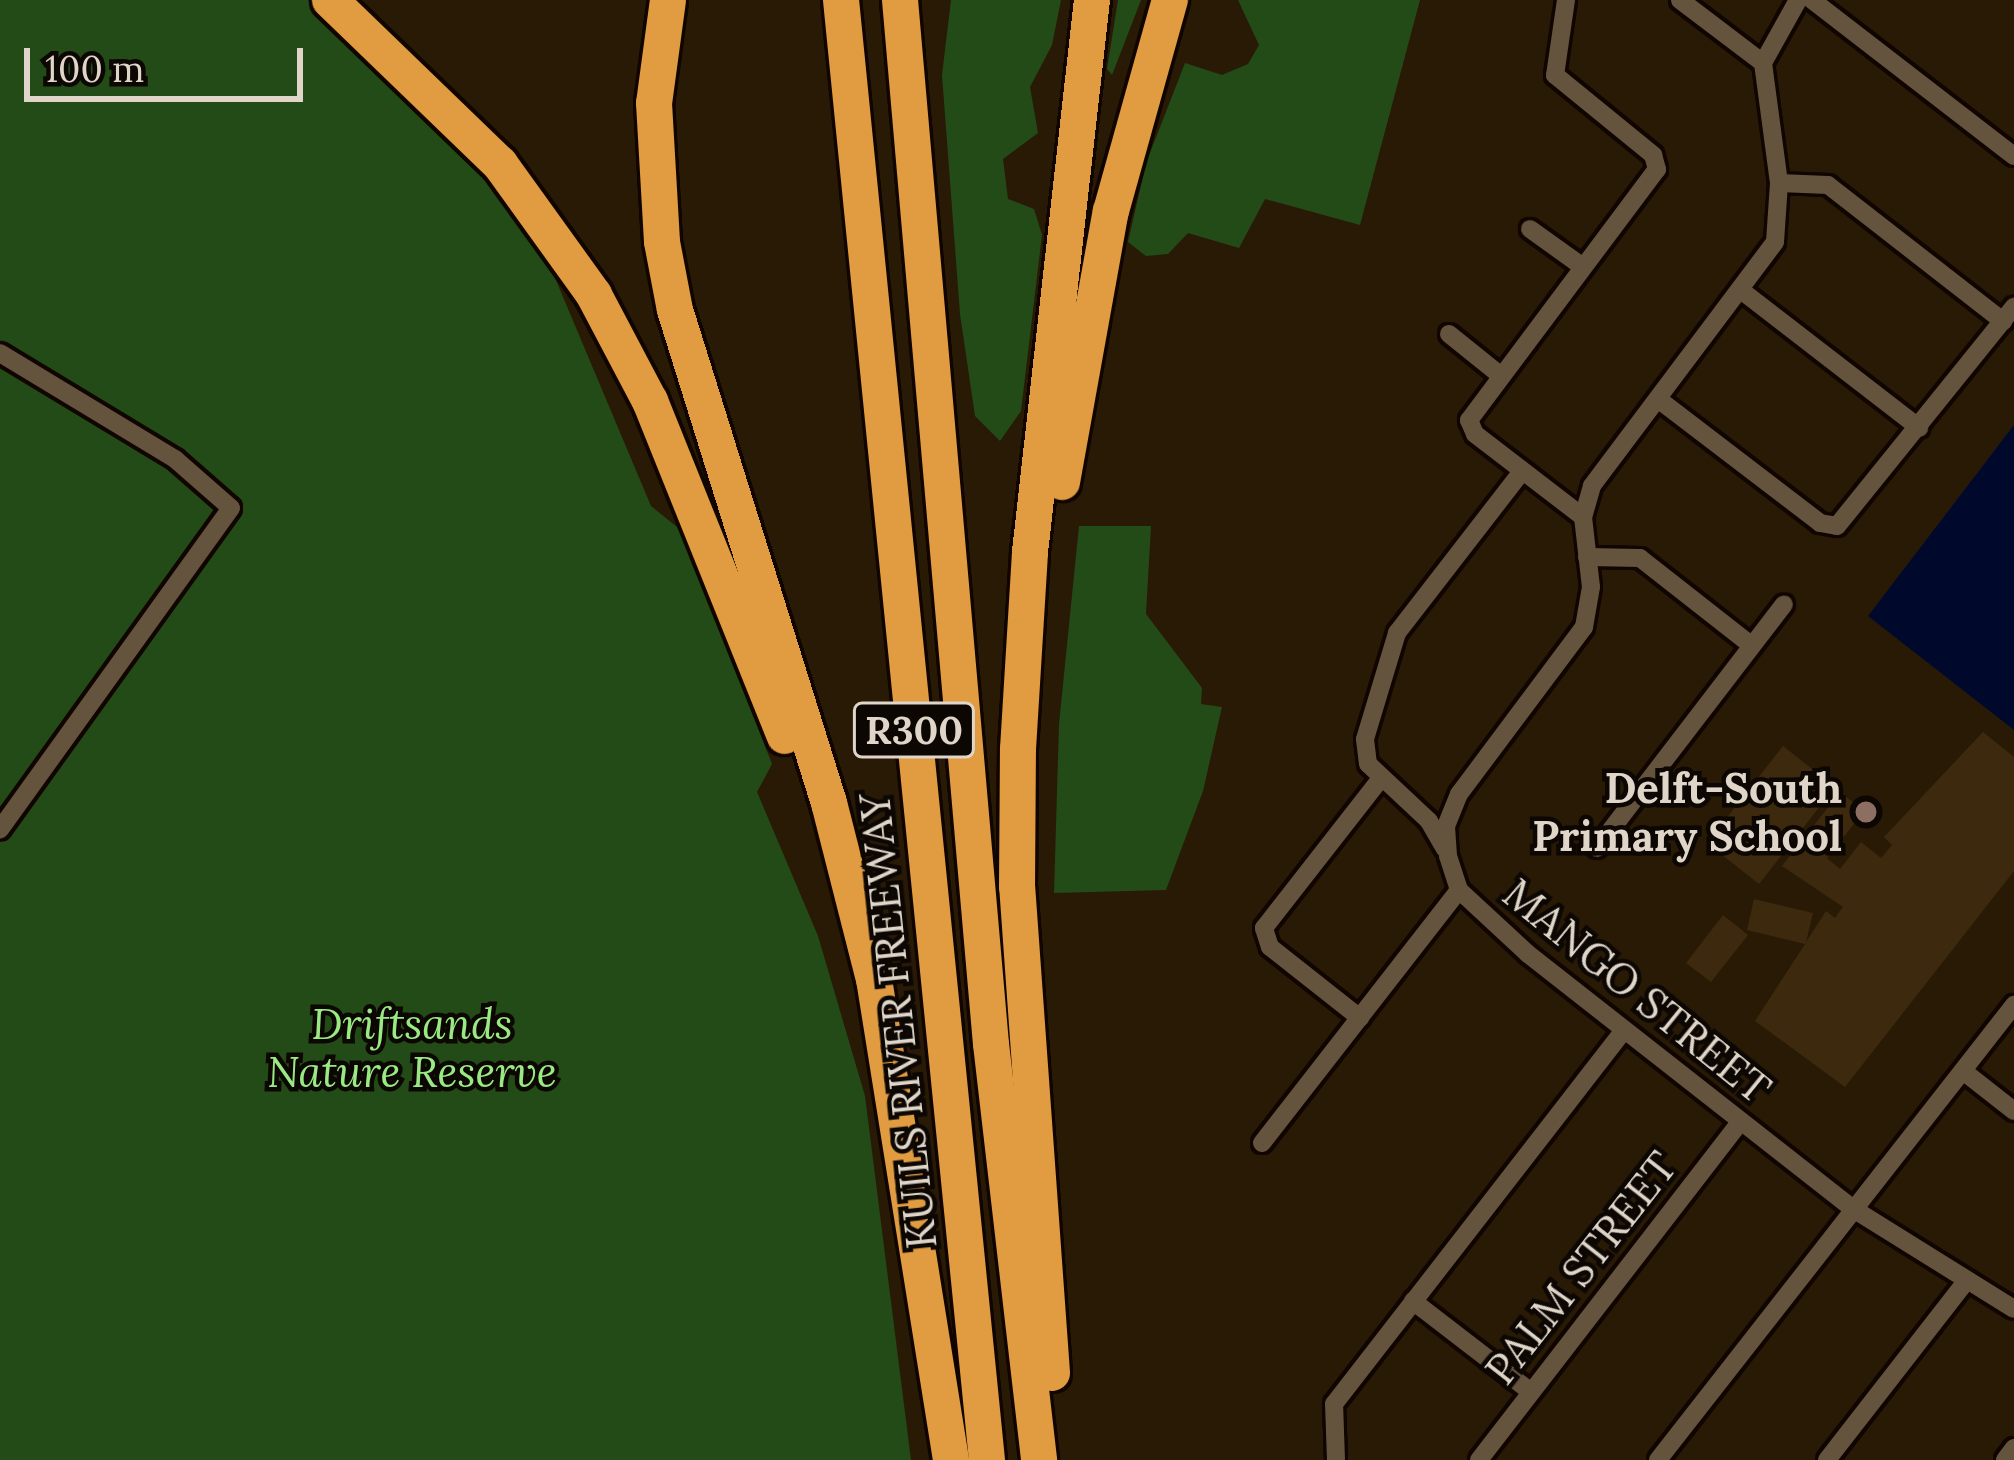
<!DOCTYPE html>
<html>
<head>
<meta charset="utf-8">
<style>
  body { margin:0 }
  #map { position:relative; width:2014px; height:1460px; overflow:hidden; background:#291a06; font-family:Lora,serif }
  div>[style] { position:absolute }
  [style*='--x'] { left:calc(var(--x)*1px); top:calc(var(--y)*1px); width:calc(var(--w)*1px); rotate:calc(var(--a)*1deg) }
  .green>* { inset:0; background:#234b17 }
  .water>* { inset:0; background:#00092c }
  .building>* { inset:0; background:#3d2a0e }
  .roads { filter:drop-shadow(3px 0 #110500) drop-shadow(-3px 0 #110500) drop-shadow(0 3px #110500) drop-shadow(0 -3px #110500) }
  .street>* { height:18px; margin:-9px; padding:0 9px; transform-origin:9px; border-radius:9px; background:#64533d }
  .highway>* { height:36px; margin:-18px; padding:0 18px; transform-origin:18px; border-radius:18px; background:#e19c41 }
  .dots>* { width:33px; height:33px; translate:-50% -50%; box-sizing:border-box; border:6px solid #0c0702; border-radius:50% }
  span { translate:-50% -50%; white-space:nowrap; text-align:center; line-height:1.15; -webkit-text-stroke:9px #0c0702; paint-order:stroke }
  .shield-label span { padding:3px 9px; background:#0c0702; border:3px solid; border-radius:9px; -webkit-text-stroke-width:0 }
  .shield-label { font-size:39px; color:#dfd5c9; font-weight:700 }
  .poi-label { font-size:42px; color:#dfd5c9; font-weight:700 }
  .right { translate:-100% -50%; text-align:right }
  .street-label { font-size:42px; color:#dfd5c9 }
  .park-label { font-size:42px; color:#9aea84; font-style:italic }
  .scale { position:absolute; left:24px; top:48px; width:279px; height:54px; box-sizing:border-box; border:6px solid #dfd5c9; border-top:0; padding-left:15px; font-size:36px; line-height:42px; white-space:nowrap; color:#dfd5c9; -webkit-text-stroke:9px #0c0702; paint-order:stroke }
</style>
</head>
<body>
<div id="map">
  <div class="green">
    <div style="clip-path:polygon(0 0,323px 0,502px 152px,651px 506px,682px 531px,772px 764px,757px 792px,818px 936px,865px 1096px,911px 1460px,0 1460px)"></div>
    <div style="clip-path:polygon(951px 0,1061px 0,1052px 45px,1030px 87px,1038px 133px,1003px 159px,1008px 199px,1034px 209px,1042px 235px,1021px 411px,1000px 441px,975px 416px,960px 314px,942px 75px)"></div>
    <div style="clip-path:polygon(1118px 0,1141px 0,1112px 75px,1107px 69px)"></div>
    <div style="clip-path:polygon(1238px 0,1420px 0,1360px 225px,1265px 199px,1239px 248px,1188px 233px,1168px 254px,1146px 256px,1128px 242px,1146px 163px,1185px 63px,1222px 75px,1248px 64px,1259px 45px)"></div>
    <div style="clip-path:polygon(1079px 526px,1151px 526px,1146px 614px,1202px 688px,1201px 704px,1222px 707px,1203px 791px,1166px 890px,1054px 893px,1059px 724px)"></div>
  </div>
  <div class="water">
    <div style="clip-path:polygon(2014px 425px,2014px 730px,1868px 616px)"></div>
  </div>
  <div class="building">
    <div style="clip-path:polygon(1983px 732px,2014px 757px,2014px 871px,1845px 1087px,1755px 1021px,1805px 944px,1747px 930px,1754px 899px,1813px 913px,1806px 942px,1826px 911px,1835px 918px,1843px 907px,1782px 866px,1840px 792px,1864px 811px,1827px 858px,1840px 869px,1861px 842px,1881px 858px,1892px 845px,1884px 837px)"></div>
    <div style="clip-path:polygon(1783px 746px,1835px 787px,1759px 884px,1707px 843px)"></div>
    <div style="clip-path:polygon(1723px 915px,1748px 935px,1711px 982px,1686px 963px)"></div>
  </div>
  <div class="roads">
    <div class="street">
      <div style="--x:1566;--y:0;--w:76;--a:98.3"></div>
      <div style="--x:1555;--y:75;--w:127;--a:39.2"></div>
      <div style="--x:1653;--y:155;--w:15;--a:74"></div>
      <div style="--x:1657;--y:169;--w:314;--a:126.8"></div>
      <div style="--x:1469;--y:420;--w:15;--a:67"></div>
      <div style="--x:1475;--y:434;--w:136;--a:37.5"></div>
      <div style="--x:1680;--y:0;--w:104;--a:37.2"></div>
      <div style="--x:1798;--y:0;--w:72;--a:119.1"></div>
      <div style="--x:1763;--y:63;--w:121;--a:82.4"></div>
      <div style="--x:1779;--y:183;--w:59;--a:93.9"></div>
      <div style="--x:1775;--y:242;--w:305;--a:126.9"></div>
      <div style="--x:1592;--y:486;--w:32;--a:106"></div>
      <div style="--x:1583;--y:517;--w:70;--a:83.5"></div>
      <div style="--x:1591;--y:587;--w:41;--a:99.9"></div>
      <div style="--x:1584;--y:627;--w:209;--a:126.8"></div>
      <div style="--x:1459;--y:794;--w:35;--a:112"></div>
      <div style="--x:1446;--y:827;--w:29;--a:86"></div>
      <div style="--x:1448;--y:856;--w:36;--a:72"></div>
      <div style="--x:1459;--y:890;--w:94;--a:42.8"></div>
      <div style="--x:1528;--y:954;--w:415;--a:38.1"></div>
      <div style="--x:1855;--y:1210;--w:187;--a:31.9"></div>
      <div style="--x:1812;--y:0;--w:255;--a:37.7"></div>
      <div style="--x:1779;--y:183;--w:49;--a:2.3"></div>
      <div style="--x:1828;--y:185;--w:222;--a:37.9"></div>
      <div style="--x:1530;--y:229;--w:65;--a:35.6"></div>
      <div style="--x:1742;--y:291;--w:224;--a:37.7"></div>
      <div style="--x:1449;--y:334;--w:65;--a:38.8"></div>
      <div style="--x:0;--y:353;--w:205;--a:31.2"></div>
      <div style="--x:175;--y:459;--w:74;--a:41.2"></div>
      <div style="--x:231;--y:508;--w:396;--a:125.7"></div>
      <div style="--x:1658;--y:399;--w:204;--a:37.4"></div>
      <div style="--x:1820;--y:523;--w:17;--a:10"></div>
      <div style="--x:1837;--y:526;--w:282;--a:-51.1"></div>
      <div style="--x:1587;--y:557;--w:53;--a:1.1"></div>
      <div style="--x:1640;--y:558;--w:141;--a:38.1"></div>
      <div style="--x:1597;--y:848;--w:307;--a:-52.5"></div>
      <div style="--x:1445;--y:849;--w:32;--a:-120"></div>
      <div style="--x:1429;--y:821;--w:83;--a:-136.9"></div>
      <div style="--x:1368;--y:764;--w:25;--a:-97"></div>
      <div style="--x:1365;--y:739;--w:111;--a:-73.2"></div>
      <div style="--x:1397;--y:633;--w:205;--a:-52.3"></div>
      <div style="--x:1360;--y:1018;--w:115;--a:-141.7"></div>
      <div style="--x:1270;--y:947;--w:20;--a:-108"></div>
      <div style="--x:1264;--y:928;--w:190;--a:-52"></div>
      <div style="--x:1963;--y:1071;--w:65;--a:38.1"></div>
      <div style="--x:1262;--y:1143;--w:321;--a:-52.1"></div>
      <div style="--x:1413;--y:1301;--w:148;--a:37.6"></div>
      <div style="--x:1336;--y:1460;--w:56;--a:-92"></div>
      <div style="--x:1334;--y:1404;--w:473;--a:-52.2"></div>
      <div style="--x:1479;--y:1460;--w:428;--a:-52.3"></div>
      <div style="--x:1658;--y:1460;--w:578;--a:-51.96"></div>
      <div style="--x:1827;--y:1460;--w:228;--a:-52.1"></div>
      <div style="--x:2005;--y:1460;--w:15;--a:-53"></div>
    </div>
    <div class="highway">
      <div style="--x:330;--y:0;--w:236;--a:44"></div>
      <div style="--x:500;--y:164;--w:161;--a:54.3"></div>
      <div style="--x:594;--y:295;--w:120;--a:62.2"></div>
      <div style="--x:650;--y:401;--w:361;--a:68.1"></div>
      <div style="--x:668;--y:0;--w:104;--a:97.7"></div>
      <div style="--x:654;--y:103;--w:139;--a:86.7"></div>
      <div style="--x:662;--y:242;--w:69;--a:79.2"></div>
      <div style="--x:675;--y:310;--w:516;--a:72.65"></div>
      <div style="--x:829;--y:803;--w:182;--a:75.7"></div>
      <div style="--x:874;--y:979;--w:487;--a:80.9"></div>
      <div style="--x:841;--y:0;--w:1467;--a:84.29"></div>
      <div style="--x:900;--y:0;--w:1048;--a:85.02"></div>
      <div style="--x:991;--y:1044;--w:419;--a:83.4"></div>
      <div style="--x:1062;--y:482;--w:275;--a:-79.8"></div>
      <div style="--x:1111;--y:211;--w:219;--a:-74.4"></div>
      <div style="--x:1052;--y:1373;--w:487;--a:-94.1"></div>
      <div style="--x:1017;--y:887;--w:138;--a:-89.6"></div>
      <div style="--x:1018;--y:749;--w:197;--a:-86.5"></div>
      <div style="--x:1030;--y:552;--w:555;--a:-83.59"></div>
    </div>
  </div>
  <div class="dots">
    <div style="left:1866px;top:812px;background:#8d6e63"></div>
  </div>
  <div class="shield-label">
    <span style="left:914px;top:730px">R300</span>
  </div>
  <div class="poi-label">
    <span class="right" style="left:1842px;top:812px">Delft-South<br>Primary School</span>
  </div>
  <div class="street-label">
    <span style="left:1637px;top:991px;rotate:39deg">MANGO STREET</span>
    <span style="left:898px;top:1021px;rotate:-96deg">KUILS RIVER FREEWAY</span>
    <span style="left:1581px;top:1268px;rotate:-52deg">PALM STREET</span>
  </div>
  <div class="park-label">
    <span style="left:412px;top:1048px">Driftsands<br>Nature Reserve</span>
  </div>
  <div class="scale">100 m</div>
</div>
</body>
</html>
